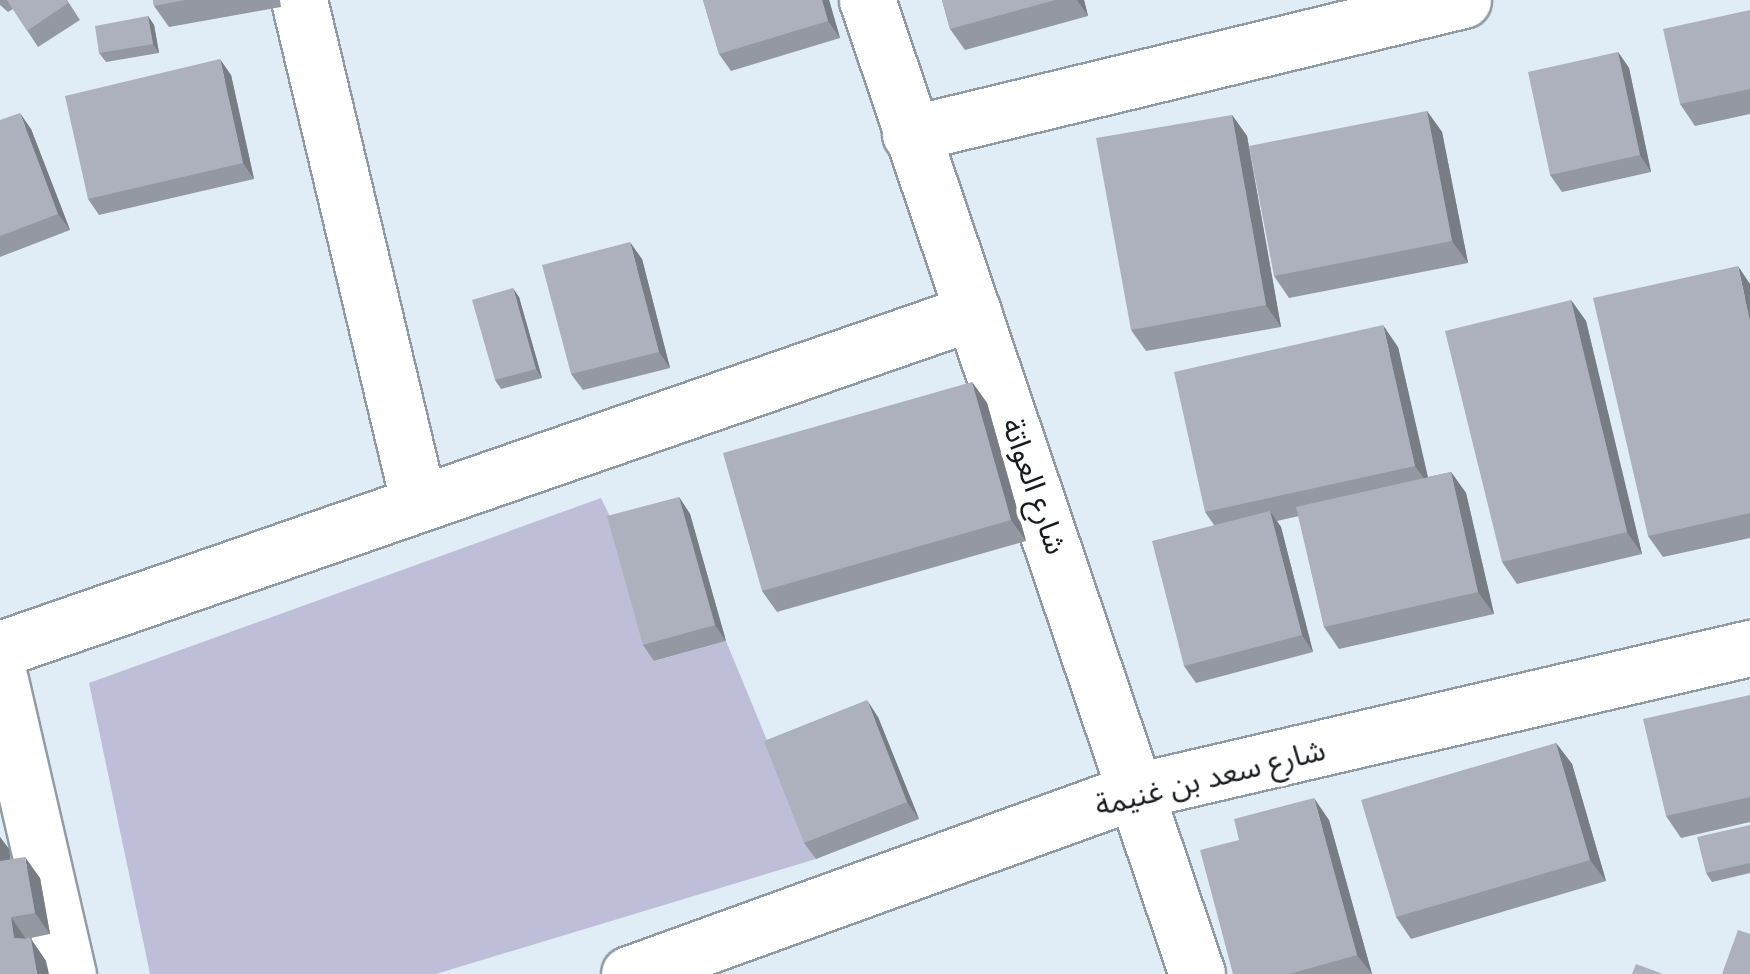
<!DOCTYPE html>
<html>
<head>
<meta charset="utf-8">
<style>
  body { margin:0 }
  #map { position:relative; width:1750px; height:974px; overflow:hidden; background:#e1edf6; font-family:"PT Sans","Noto Sans Arabic",sans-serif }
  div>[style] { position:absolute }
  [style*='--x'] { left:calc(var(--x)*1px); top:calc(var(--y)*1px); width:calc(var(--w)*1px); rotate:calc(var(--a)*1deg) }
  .green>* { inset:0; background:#bfbed9 }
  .roads { filter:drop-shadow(2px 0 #909ba4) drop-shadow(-2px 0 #909ba4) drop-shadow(0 2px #909ba4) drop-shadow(0 -2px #909ba4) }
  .minor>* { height:55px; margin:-27.5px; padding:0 27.5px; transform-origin:27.5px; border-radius:27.5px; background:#fff }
  .tertiary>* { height:55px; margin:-27.5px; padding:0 27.5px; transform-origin:27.5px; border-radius:27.5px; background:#fff }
  .wall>* { inset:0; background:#9498a3 }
  .shaded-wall>* { inset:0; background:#787c84 }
  .building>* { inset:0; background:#acb1bd }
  span { translate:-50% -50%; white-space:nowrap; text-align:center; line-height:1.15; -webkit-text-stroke:8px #fff; paint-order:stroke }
  .street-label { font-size:30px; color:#171b1f }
</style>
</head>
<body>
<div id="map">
  <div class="green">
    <div style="clip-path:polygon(601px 498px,618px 533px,655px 661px,726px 641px,816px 859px,436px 974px,150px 974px,89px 683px)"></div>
  </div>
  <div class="roads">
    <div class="minor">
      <div style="--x:299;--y:0;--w:514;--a:76.61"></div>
      <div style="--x:867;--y:0;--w:1028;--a:71.28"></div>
      <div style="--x:910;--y:134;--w:569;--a:-13.62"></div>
      <div style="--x:0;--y:649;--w:1030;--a:-19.1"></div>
      <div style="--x:629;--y:974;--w:535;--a:-19.89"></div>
      <div style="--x:1132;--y:792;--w:635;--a:-13.12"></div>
    </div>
    <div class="tertiary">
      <div style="--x:0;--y:680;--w:302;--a:77"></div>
    </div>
  </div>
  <div class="wall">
    <div style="clip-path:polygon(0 0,67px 0,80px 20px,38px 47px,13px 9px,8px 12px,0 5px)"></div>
    <div style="clip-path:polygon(153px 0,280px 0,281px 7px,169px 27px,154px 6px)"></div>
    <div style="clip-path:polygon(703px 0,829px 0,840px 38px,731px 71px,719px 54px)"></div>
    <div style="clip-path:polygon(942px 0,1084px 0,1088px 16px,965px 50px,950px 29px)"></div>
    <div style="clip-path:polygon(1750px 10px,1750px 114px,1695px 126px,1680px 104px)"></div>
    <div style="clip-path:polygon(148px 16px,154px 25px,159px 53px,106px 62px,99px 53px)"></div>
    <div style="clip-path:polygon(1618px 52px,1629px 68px,1651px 172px,1562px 192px,1550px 175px)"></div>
    <div style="clip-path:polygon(231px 75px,254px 179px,99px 215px,88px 199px)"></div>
    <div style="clip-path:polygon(1427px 111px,1442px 132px,1468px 263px,1289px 298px,1274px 276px)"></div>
    <div style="clip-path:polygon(1232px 115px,1247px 136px,1281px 327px,1146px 351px,1131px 330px)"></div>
    <div style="clip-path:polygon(0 120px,31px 129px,70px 230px,0 257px)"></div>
    <div style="clip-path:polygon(642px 259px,670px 368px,583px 390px,571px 374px)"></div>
    <div style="clip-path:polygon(1750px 284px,1750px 538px,1663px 557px,1648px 536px)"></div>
    <div style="clip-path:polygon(519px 297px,542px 378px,501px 389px,495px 380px)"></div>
    <div style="clip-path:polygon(1571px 300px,1586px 321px,1642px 554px,1517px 584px,1502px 562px)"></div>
    <div style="clip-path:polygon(1398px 347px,1428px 477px,1451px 472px,1466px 493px,1494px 614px,1339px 649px,1324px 627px,1299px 516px,1277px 521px,1281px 527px,1313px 652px,1196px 683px,1184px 666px,1214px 525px,1205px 512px)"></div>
    <div style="clip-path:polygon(972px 382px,987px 403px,1026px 541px,777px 612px,762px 591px)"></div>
    <div style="clip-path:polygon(679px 497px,690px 514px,726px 641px,654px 661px,643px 645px)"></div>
    <div style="clip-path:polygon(1750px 695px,1750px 822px,1681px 838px,1666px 816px)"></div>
    <div style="clip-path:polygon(878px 717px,919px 819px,816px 859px,804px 843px)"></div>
    <div style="clip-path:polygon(1556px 743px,1572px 764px,1606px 881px,1411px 939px,1396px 917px)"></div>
    <div style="clip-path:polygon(1329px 820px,1372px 974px,1233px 974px)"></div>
    <div style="clip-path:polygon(1750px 825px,1750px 873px,1712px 882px,1706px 873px)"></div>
    <div style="clip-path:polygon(0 837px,9px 849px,10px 859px,40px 878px,50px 934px,26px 939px,31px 939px,46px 961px,0 974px)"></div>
  </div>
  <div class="shaded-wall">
    <div style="clip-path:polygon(822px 0,829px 0,840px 38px,828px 21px)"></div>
    <div style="clip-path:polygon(1077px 0,1084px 0,1088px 16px)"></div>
    <div style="clip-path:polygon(148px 16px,154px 25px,159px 53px,153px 44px)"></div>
    <div style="clip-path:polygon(1618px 52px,1629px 68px,1651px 172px,1640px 155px)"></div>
    <div style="clip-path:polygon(220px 59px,231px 75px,254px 179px,243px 163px)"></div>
    <div style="clip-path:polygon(1427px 111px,1442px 132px,1468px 263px,1452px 241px)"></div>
    <div style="clip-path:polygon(20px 113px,31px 129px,70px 230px,58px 214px)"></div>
    <div style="clip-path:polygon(1232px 115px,1247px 136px,1281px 327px,1266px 305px)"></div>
    <div style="clip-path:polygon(630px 242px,642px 259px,670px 368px,659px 352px)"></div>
    <div style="clip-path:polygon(1738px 266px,1750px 284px,1750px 321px)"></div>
    <div style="clip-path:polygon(513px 288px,519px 297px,542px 378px,536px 369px)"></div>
    <div style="clip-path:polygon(1571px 300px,1586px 321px,1642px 554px,1627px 532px)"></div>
    <div style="clip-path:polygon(1383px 325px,1398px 347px,1430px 487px,1415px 466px)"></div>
    <div style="clip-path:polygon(972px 382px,987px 403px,1026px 541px,1011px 520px)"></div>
    <div style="clip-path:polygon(1451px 472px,1466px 493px,1494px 614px,1478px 592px)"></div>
    <div style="clip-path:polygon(679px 497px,690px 514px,726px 641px,715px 625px)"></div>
    <div style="clip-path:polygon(1270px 511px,1281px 527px,1313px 652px,1302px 635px)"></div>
    <div style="clip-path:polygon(867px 700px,878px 717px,919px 819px,907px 802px)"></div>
    <div style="clip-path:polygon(1556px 743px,1572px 764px,1606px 881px,1590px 860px)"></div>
    <div style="clip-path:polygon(1314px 798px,1329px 820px,1372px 974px,1357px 955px)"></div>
    <div style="clip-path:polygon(0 837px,9px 849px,14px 882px,0 862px)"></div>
    <div style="clip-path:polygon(25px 857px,40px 878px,50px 934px,35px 913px)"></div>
    <div style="clip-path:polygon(11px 917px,26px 939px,14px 938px)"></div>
    <div style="clip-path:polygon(31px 939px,46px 961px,49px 974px,37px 974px)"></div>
  </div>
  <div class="building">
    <div style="clip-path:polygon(7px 0,66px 0,68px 3px,27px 31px)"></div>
    <div style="clip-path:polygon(153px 0,185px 0,154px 6px)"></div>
    <div style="clip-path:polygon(703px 0,822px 0,828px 21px,719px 54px)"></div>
    <div style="clip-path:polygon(942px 0,1055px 0,950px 29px)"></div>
    <div style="clip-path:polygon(1750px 10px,1750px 89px,1680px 104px,1663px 29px)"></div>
    <div style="clip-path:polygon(148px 16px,153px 44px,99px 53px,95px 26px)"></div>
    <div style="clip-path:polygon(1618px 52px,1640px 155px,1550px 175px,1528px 72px)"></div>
    <div style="clip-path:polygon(220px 59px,243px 163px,88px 199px,65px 96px)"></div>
    <div style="clip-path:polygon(1427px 111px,1452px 241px,1274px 276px,1249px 146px)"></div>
    <div style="clip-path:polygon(20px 113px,58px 214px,0 236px,0 120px)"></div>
    <div style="clip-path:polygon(1232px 115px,1266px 305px,1131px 330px,1096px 138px)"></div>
    <div style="clip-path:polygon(630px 242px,659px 352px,571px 374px,542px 265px)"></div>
    <div style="clip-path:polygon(1738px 266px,1750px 321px,1750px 513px,1648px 536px,1593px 298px)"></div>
    <div style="clip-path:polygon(513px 288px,536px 369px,495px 380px,472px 300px)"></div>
    <div style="clip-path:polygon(1571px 300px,1627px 532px,1502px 562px,1445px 331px)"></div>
    <div style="clip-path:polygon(1383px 325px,1415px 466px,1205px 512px,1174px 372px)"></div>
    <div style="clip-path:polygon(972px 382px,1011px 520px,762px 591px,723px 453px)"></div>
    <div style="clip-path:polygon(1451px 472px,1478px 592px,1324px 627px,1296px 507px)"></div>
    <div style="clip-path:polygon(679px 497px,715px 625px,643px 645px,607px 516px)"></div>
    <div style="clip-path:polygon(1270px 511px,1302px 635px,1184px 666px,1152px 541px)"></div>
    <div style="clip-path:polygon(1750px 695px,1750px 797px,1666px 816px,1643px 719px)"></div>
    <div style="clip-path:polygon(867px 700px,907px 802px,804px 843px,764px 741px)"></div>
    <div style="clip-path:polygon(1556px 743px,1590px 860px,1396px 917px,1361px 800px)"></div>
    <div style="clip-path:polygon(1314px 798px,1357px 955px,1289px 974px,1233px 974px,1200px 850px,1239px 840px,1234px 819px)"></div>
    <div style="clip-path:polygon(1750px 825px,1750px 863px,1706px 873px,1697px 837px)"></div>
    <div style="clip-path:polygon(25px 857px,35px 913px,11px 917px,14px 938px,31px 939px,37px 974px,0 974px,0 861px)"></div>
    <div style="clip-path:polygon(1738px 930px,1750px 934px,1750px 974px,1722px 974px)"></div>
    <div style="clip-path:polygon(1636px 964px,1663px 974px,1632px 974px)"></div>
  </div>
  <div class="street-label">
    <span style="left:1035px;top:486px;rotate:71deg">شارع العواتة</span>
    <span style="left:1210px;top:777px;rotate:-14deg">شارع سعد بن غنيمة</span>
  </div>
</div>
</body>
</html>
